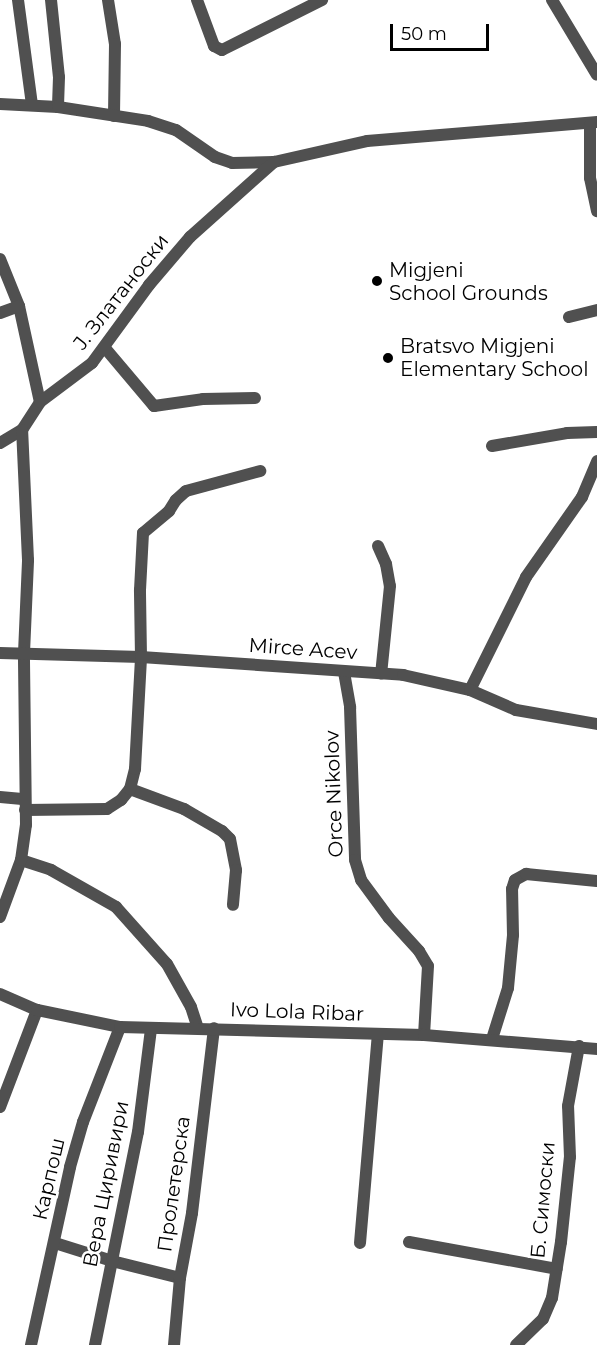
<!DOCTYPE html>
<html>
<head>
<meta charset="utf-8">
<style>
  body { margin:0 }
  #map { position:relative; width:597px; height:1345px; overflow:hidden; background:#fff; font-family:Montserrat,sans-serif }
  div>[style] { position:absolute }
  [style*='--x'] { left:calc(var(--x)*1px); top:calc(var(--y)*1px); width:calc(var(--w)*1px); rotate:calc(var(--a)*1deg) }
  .minor>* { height:12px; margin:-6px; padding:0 6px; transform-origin:6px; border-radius:6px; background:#505050 }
  .tertiary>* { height:12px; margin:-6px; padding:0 6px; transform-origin:6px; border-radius:6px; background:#505050 }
  .dots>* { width:16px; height:16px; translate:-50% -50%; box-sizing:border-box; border:3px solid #fff; border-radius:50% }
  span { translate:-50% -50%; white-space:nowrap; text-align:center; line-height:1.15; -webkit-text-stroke:5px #fff; paint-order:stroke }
  .poi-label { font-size:20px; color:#000 }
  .left { translate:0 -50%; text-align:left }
  .street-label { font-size:20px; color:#000 }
  .scale { position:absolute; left:390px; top:24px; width:99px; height:27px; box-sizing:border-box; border:3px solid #000; border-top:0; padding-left:8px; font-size:18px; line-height:21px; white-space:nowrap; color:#000; -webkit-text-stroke:4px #fff; paint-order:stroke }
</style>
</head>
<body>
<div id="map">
  <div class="minor">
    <div style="--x:18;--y:0;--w:106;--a:82.4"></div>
    <div style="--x:51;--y:0;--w:77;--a:84.1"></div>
    <div style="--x:59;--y:77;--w:30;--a:92"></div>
    <div style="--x:108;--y:0;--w:45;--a:81"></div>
    <div style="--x:115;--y:44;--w:72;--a:90.8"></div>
    <div style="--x:197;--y:0;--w:49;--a:69.7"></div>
    <div style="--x:214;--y:46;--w:9;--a:27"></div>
    <div style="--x:222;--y:50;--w:112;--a:-26.6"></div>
    <div style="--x:552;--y:0;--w:87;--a:59"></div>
    <div style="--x:0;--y:104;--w:58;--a:3"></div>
    <div style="--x:58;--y:107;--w:91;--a:8.8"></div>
    <div style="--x:148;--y:121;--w:29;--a:18"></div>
    <div style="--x:176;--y:130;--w:47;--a:34.7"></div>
    <div style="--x:215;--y:157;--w:18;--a:19"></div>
    <div style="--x:232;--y:163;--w:42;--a:-1.4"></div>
    <div style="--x:274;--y:162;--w:95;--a:-12.7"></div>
    <div style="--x:367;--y:141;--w:231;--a:-4.7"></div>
    <div style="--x:590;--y:125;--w:53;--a:90"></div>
    <div style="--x:590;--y:178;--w:34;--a:78"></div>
    <div style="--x:0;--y:259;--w:51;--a:68"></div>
    <div style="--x:19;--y:306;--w:98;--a:77.7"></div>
    <div style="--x:0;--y:313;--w:20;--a:-20"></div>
    <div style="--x:569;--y:317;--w:29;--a:-14"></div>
    <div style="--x:105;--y:348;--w:76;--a:49.8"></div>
    <div style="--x:154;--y:406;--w:49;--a:-8.1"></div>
    <div style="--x:203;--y:399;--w:52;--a:-1.1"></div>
    <div style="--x:0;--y:443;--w:26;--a:-31"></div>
    <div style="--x:22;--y:430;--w:33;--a:-57"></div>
    <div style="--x:40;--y:402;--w:65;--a:-36.9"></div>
    <div style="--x:92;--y:363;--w:97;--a:-53.8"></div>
    <div style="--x:149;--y:285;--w:63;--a:-49.5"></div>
    <div style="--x:190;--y:237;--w:113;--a:-41.8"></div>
    <div style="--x:492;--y:446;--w:76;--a:-9.8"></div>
    <div style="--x:567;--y:433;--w:30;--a:-2"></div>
    <div style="--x:378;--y:546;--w:20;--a:66"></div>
    <div style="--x:386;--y:564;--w:22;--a:80"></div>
    <div style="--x:390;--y:586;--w:88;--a:95.8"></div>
    <div style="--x:344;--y:672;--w:36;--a:80"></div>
    <div style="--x:350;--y:707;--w:153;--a:88.1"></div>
    <div style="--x:355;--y:860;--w:21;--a:73"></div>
    <div style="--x:361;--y:880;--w:47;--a:53.6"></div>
    <div style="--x:389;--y:918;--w:45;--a:47.7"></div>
    <div style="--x:419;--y:951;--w:17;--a:59"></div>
    <div style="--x:428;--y:966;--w:69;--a:93.3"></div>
    <div style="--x:470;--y:690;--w:126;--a:-63.6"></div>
    <div style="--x:526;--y:577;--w:98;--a:-55"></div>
    <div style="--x:582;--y:497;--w:39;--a:-67"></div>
    <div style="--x:130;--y:789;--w:58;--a:20.3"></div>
    <div style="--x:184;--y:809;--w:44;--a:30.1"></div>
    <div style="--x:222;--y:831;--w:11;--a:45"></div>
    <div style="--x:230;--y:839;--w:32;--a:79"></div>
    <div style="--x:236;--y:870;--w:35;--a:95"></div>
    <div style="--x:0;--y:797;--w:25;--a:5"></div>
    <div style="--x:25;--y:810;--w:82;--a:-0.7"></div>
    <div style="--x:107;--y:809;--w:17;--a:-33"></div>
    <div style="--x:121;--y:800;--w:14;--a:-51"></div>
    <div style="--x:130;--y:789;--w:21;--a:-76"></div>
    <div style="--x:135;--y:769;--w:112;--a:-86.9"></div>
    <div style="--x:141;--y:657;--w:67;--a:-90.9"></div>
    <div style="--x:140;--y:590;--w:57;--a:-87"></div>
    <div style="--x:143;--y:533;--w:34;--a:-40"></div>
    <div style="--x:169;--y:511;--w:13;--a:-58"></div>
    <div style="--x:176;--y:500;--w:13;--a:-42"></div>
    <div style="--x:186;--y:491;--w:77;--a:-15.1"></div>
    <div style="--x:21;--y:860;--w:32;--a:18"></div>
    <div style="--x:51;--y:870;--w:75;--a:29.6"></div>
    <div style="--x:116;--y:907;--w:76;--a:48.2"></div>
    <div style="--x:167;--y:964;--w:49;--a:60.8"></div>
    <div style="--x:191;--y:1007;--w:22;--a:72"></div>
    <div style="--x:0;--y:917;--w:61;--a:-69.8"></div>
    <div style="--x:21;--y:860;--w:35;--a:-82"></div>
    <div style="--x:26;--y:825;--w:172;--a:-90.7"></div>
    <div style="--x:24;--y:653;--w:93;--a:-87.5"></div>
    <div style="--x:28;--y:560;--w:130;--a:-92.6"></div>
    <div style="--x:492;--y:1039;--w:53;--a:-72.6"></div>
    <div style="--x:508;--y:988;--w:53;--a:-84.6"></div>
    <div style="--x:513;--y:935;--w:46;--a:-91.2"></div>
    <div style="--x:512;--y:889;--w:9;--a:-72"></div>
    <div style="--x:515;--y:880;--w:13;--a:-29"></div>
    <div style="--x:526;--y:874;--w:71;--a:5.6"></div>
    <div style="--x:0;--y:1107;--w:104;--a:-69.1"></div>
    <div style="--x:409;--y:1242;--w:150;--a:10.3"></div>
    <div style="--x:55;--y:1243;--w:60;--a:17.5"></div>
    <div style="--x:112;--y:1261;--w:70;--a:14"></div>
    <div style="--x:360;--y:1243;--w:209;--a:-85.1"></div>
    <div style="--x:31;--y:1345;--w:182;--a:-77.6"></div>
    <div style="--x:70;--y:1167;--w:47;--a:-73.9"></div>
    <div style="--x:83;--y:1122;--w:102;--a:-68.7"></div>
    <div style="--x:95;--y:1345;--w:217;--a:-78.6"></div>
    <div style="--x:138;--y:1132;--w:104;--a:-82.8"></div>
    <div style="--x:174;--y:1345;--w:67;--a:-84.9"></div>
    <div style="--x:180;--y:1278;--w:66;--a:-79.5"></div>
    <div style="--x:192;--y:1213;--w:186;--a:-83.2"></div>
    <div style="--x:516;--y:1345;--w:37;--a:-44"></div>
    <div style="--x:543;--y:1319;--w:23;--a:-67"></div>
    <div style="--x:552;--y:1298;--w:57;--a:-80.9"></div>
    <div style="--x:561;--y:1242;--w:85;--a:-84"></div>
    <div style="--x:570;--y:1157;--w:51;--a:-92.2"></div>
    <div style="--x:568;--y:1106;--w:61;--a:-79.6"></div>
  </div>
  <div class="tertiary">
    <div style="--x:0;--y:653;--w:141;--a:1.6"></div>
    <div style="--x:141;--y:657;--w:263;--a:3.9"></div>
    <div style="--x:403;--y:675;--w:69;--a:12.6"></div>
    <div style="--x:470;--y:690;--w:50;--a:23.5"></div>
    <div style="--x:516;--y:710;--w:82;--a:9.8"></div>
    <div style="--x:0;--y:994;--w:40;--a:23.4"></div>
    <div style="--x:37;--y:1010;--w:85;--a:11.6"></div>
    <div style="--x:120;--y:1027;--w:304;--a:1.5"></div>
    <div style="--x:424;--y:1035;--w:174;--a:4.6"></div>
  </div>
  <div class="dots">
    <div style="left:377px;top:281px;background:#000"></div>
    <div style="left:388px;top:358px;background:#000"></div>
  </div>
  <div class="poi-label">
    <span class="left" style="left:389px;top:282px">Migjeni<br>School Grounds</span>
    <span class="left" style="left:400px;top:358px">Bratsvo Migjeni<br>Elementary School</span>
  </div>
  <div class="street-label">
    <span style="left:121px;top:292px;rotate:-52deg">Ј. Златаноски</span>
    <span style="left:303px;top:649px;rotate:4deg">Mirce Acev</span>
    <span style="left:334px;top:794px;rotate:-92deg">Orce Nikolov</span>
    <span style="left:297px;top:1012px;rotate:2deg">Ivo Lola Ribar</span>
    <span style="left:49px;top:1179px;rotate:-77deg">Карпош</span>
    <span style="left:106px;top:1184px;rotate:-79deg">Вера Циривири</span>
    <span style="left:174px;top:1184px;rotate:-82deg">Пролетерска</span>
    <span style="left:543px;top:1200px;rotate:-85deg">Б. Симоски</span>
  </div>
  <div class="scale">50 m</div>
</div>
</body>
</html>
